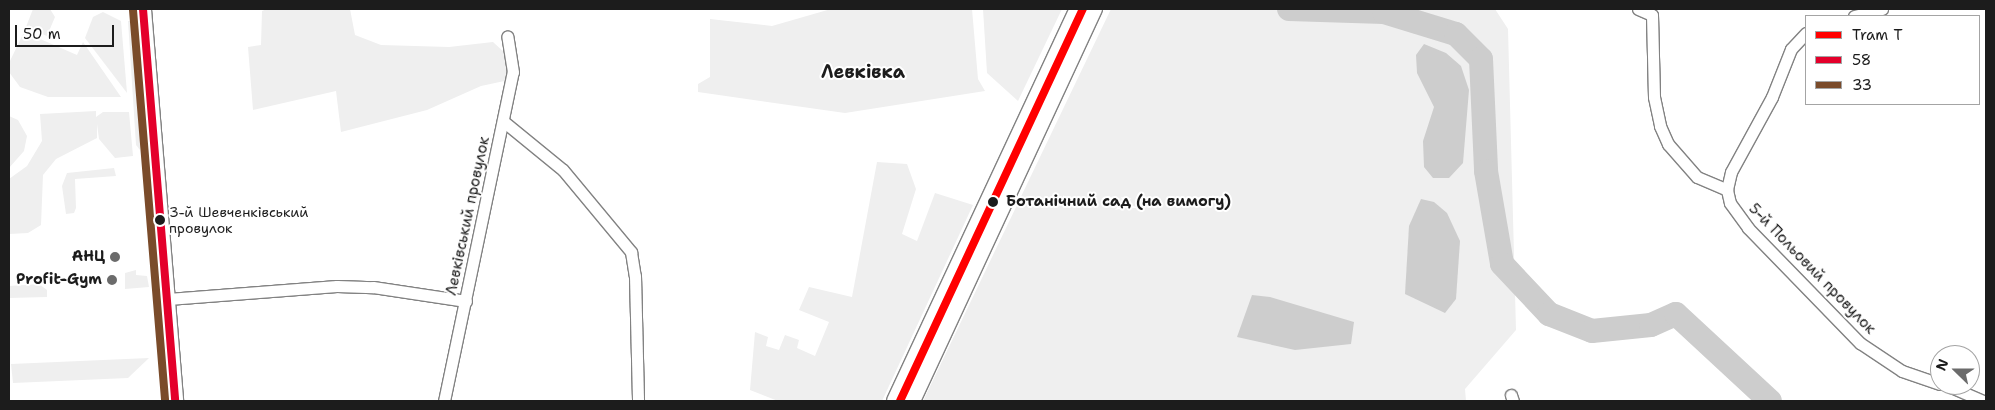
<!DOCTYPE html>
<html>
<head>
<meta charset="utf-8">
<style>
  body { margin:0 }
  #map { position:relative; width:1995px; height:410px; overflow:hidden; background:#fff; font-family:"Shantell Sans",sans-serif }
  div>[style] { position:absolute }
  [style*='--x'] { left:calc(var(--x)*1px); top:calc(var(--y)*1px); width:calc(var(--w)*1px); rotate:calc(var(--a)*1deg) }
  .green>* { inset:0; background:#efefef }
  .water>* { inset:0; background:#cdcdcd }
  .river>* { height:24px; margin:-12px; padding:0 12px; transform-origin:12px; border-radius:12px; background:#cdcdcd }
  .roads { filter:drop-shadow(1px 0 #828282) drop-shadow(-1px 0 #828282) drop-shadow(0 1px #828282) drop-shadow(0 -1px #828282) }
  .minor>* { height:11px; margin:-5.5px; padding:0 5.5px; transform-origin:5.5px; border-radius:5.5px; background:#fff }
  .tertiary>* { height:15px; margin:-7.5px; padding:0 7.5px; transform-origin:7.5px; border-radius:7.5px; background:#fff }
  .secondary>* { height:16px; margin:-8px; padding:0 8px; transform-origin:8px; border-radius:8px; background:#fff }
  .bus-1>* { height:8px; margin:-4px; padding:0 4px; transform-origin:4px; border-radius:4px; background:#e4002b }
  .bus-2>* { height:8px; margin:-4px; padding:0 4px; transform-origin:4px; border-radius:4px; background:#7a4b2a }
  .tram-1>* { height:8px; margin:-4px; padding:0 4px; transform-origin:4px; border-radius:4px; background:#f00 }
  .dots>* { width:14px; height:14px; translate:-50% -50%; box-sizing:border-box; border:2px solid #fff; border-radius:50% }
  span { translate:-50% -50%; white-space:nowrap; text-align:center; line-height:1.15; -webkit-text-stroke:4px #fff; paint-order:stroke }
  .bus-label { font-size:14px; color:#1c1c1c }
  .left { translate:0 -50%; text-align:left }
  .stop-label { font-size:15px; color:#1c1c1c; font-weight:700 }
  .street-label { font-size:15px; color:#1c1c1c }
  .poi-label { font-size:15px; color:#1c1c1c; font-weight:700 }
  .right { translate:-100% -50%; text-align:right }
  .quarter-label { font-size:18px; color:#1c1c1c; font-weight:700 }
  .frame { position:absolute; inset:0; border:10px solid #1c1c1c; pointer-events:none }
  .legend { position:absolute; left:1805px; top:15px; width:175px; height:90px; box-sizing:border-box; background:#fff; border:1px solid #a4a4a4; margin:0; padding:6px 9px; list-style:none; font-size:15px; color:#1c1c1c }
  .legend li { display:flex; align-items:center; gap:10px; height:25px }
  .legend b { width:25px; border:1px solid #a4a4a4 }
  .north { position:absolute; left:1930px; top:345px; width:50px; height:50px; box-sizing:border-box; background:#fff; border:1px solid #a4a4a4; border-radius:50%; rotate:292deg; font-size:14px; font-weight:700; line-height:20px; text-align:center; color:#1c1c1c }
  .north::after { content:''; display:block; margin:auto; width:18px; height:22px; background:#6b6b6b; clip-path:polygon(50% 0,100% 100%,50% 72%,0 100%) }
  .scale { position:absolute; left:15px; top:25px; width:99px; height:22px; box-sizing:border-box; border:2px solid #1c1c1c; border-top:0; padding-left:6px; font-size:15px; line-height:18px; white-space:nowrap; color:#1c1c1c; -webkit-text-stroke:4px #fff; paint-order:stroke }
</style>
</head>
<body>
<div id="map">
  <div class="green">
    <div style="clip-path:polygon(33px 9px,50px 9px,55px 17px,47px 36px,26px 27px)"></div>
    <div style="clip-path:polygon(267px 9px,350px 9px,355px 35px,381px 45px,449px 47px,493px 42px,505px 53px,509px 80px,481px 86px,427px 110px,341px 132px,336px 91px,253px 110px,248px 47px,261px 45px,262px 11px)"></div>
    <div style="clip-path:polygon(831px 9px,972px 9px,978px 79px,985px 91px,845px 113px,698px 92px,698px 84px,710px 77px,710px 19px,772px 26px)"></div>
    <div style="clip-path:polygon(983px 9px,1062px 9px,1018px 101px,987px 73px)"></div>
    <div style="clip-path:polygon(1111px 9px,1495px 9px,1508px 29px,1516px 330px,1465px 389px,1466px 401px,923px 401px)"></div>
    <div style="clip-path:polygon(103px 12px,121px 21px,127px 93px,85px 38px,93px 17px)"></div>
    <div style="clip-path:polygon(128px 21px,132px 21px,142px 137px,140px 150px,136px 145px)"></div>
    <div style="clip-path:polygon(24px 32px,77px 55px,83px 42px,121px 97px,48px 97px,20px 87px,9px 72px,9px 63px)"></div>
    <div style="clip-path:polygon(96px 111px,96px 117px,103px 112px,129px 112px,133px 156px,115px 158px,99px 139px,97px 124px,97px 138px,56px 159px,43px 175px,41px 225px,28px 233px,9px 234px,9px 179px,27px 166px,42px 141px,40px 114px)"></div>
    <div style="clip-path:polygon(9px 116px,18px 120px,27px 136px,24px 151px,9px 168px)"></div>
    <div style="clip-path:polygon(877px 162px,907px 164px,916px 189px,902px 234px,917px 241px,935px 193px,973px 205px,882px 401px,778px 401px,750px 390px,755px 332px,768px 337px,766px 346px,779px 350px,785px 335px,799px 340px,797px 348px,815px 356px,829px 322px,799px 310px,809px 287px,852px 297px)"></div>
    <div style="clip-path:polygon(114px 168px,116px 176px,75px 179px,76px 208px,74px 213px,66px 214px,62px 186px,67px 173px)"></div>
    <div style="clip-path:polygon(136px 270px,136px 275px,147px 276px,149px 287px,125px 289px,125px 273px)"></div>
    <div style="clip-path:polygon(39px 284px,47px 290px,47px 297px,9px 298px,9px 286px)"></div>
    <div style="clip-path:polygon(149px 358px,128px 378px,13px 383px,11px 364px)"></div>
  </div>
  <div class="water">
    <div style="clip-path:polygon(1424px 44px,1446px 53px,1461px 66px,1469px 90px,1463px 163px,1449px 178px,1433px 178px,1424px 167px,1423px 141px,1434px 107px,1417px 73px,1416px 55px)"></div>
    <div style="clip-path:polygon(1421px 199px,1434px 202px,1447px 213px,1460px 241px,1456px 299px,1445px 313px,1405px 294px,1409px 226px)"></div>
    <div style="clip-path:polygon(1252px 295px,1270px 297px,1354px 322px,1351px 344px,1295px 350px,1237px 337px)"></div>
  </div>
  <div class="river">
    <div style="--x:1289;--y:9;--w:95;--a:1.8"></div>
    <div style="--x:1384;--y:12;--w:75;--a:17"></div>
    <div style="--x:1456;--y:34;--w:35;--a:45"></div>
    <div style="--x:1481;--y:59;--w:112;--a:87.4"></div>
    <div style="--x:1486;--y:171;--w:94;--a:80.2"></div>
    <div style="--x:1502;--y:264;--w:69;--a:46.8"></div>
    <div style="--x:1549;--y:314;--w:46;--a:21.6"></div>
    <div style="--x:1592;--y:331;--w:59;--a:-5.8"></div>
    <div style="--x:1651;--y:325;--w:27;--a:-24"></div>
    <div style="--x:1676;--y:314;--w:128;--a:42.8"></div>
  </div>
  <div class="roads">
    <div class="minor">
      <div style="--x:1638;--y:9;--w:15;--a:23"></div>
      <div style="--x:1652;--y:15;--w:82;--a:88.6"></div>
      <div style="--x:1654;--y:97;--w:30;--a:78"></div>
      <div style="--x:1660;--y:126;--w:20;--a:66"></div>
      <div style="--x:1668;--y:144;--w:44;--a:48.7"></div>
      <div style="--x:1697;--y:177;--w:33;--a:23"></div>
      <div style="--x:1854;--y:16;--w:29;--a:-14"></div>
      <div style="--x:1806;--y:33;--w:22;--a:133"></div>
      <div style="--x:1791;--y:49;--w:52;--a:111.6"></div>
      <div style="--x:1772;--y:97;--w:85;--a:118.7"></div>
      <div style="--x:1731;--y:172;--w:18;--a:103"></div>
      <div style="--x:1727;--y:190;--w:13;--a:77"></div>
      <div style="--x:1730;--y:203;--w:31;--a:54"></div>
      <div style="--x:1748;--y:228;--w:161;--a:45.8"></div>
      <div style="--x:1860;--y:343;--w:50;--a:33.7"></div>
      <div style="--x:1902;--y:371;--w:40;--a:18.9"></div>
      <div style="--x:503;--y:121;--w:77;--a:39.2"></div>
      <div style="--x:563;--y:170;--w:107;--a:50.3"></div>
      <div style="--x:631;--y:252;--w:24;--a:81"></div>
      <div style="--x:635;--y:276;--w:125;--a:88.6"></div>
      <div style="--x:168;--y:299;--w:169;--a:-4.4"></div>
      <div style="--x:337;--y:286;--w:36;--a:2"></div>
      <div style="--x:373;--y:287;--w:94;--a:8.6"></div>
      <div style="--x:1946;--y:385;--w:40;--a:23.4"></div>
      <div style="--x:1511;--y:395;--w:6;--a:72"></div>
      <div style="--x:444;--y:401;--w:336;--a:-78.2"></div>
      <div style="--x:513;--y:72;--w:36;--a:-99"></div>
    </div>
    <div class="tertiary">
      <div style="--x:143;--y:9;--w:393;--a:85.3"></div>
    </div>
    <div class="secondary">
      <div style="--x:895;--y:401;--w:433;--a:-65"></div>
      <div style="--x:912;--y:401;--w:432;--a:-65.1"></div>
    </div>
  </div>
  <div class="bus-1">
    <div style="--x:143;--y:9;--w:393;--a:85.3"></div>
  </div>
  <div class="bus-2">
    <div style="--x:133;--y:10;--w:392;--a:85.3"></div>
  </div>
  <div class="tram-1">
    <div style="--x:900;--y:401;--w:433;--a:-65"></div>
  </div>
  <div class="dots">
    <div style="left:993px;top:202px;background:#1c1c1c"></div>
    <div style="left:160px;top:220px;background:#1c1c1c"></div>
    <div style="left:115px;top:257px;background:#6b6b6b"></div>
    <div style="left:112px;top:280px;background:#6b6b6b"></div>
  </div>
  <div class="bus-label">
    <span class="left" style="left:169px;top:220px">3-й Шевченківський<br>провулок</span>
  </div>
  <div class="stop-label">
    <span class="left" style="left:1006px;top:202px">Ботанічний сад (на вимогу)</span>
  </div>
  <div class="street-label">
    <span style="left:468px;top:216px;rotate:-78deg">Левківський провулок</span>
    <span style="left:1812px;top:269px;rotate:46deg">5-й Польовий провулок</span>
  </div>
  <div class="poi-label">
    <span class="right" style="left:105px;top:257px">АНЦ</span>
    <span class="right" style="left:102px;top:280px">Profit-Gym</span>
  </div>
  <div class="quarter-label">
    <span style="left:863px;top:72px">Левківка</span>
  </div>
  <div class="frame"></div>
  <ul class="legend">
  <li><b style="height:6px;background:#f00"></b>Tram Т</li>
  <li><b style="height:6px;background:#e4002b"></b>58</li>
  <li><b style="height:6px;background:#7a4b2a"></b>33</li>
  </ul>
  <div class="north">N</div>
  <div class="scale">50 m</div>
</div>
</body>
</html>
